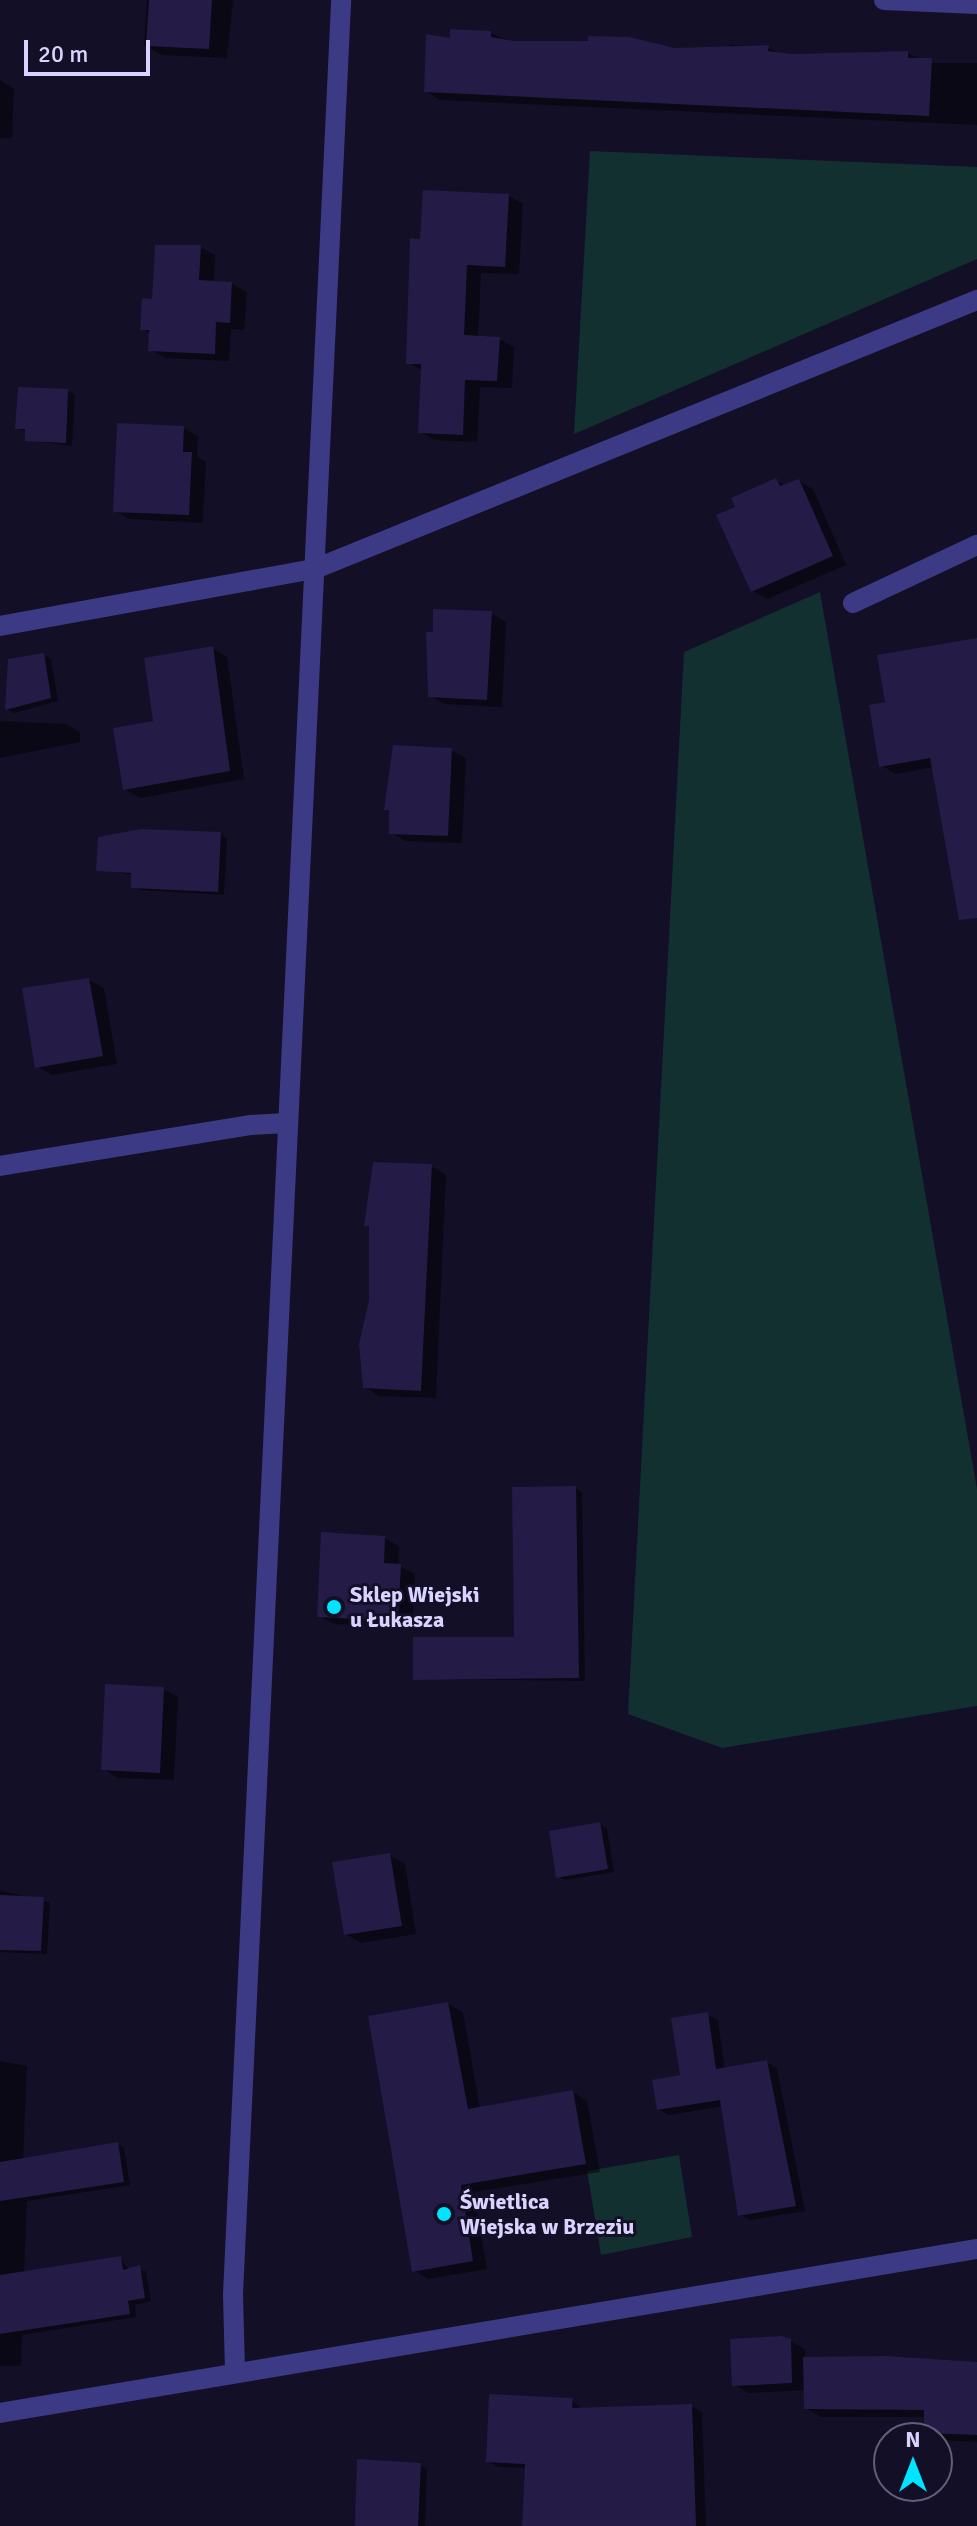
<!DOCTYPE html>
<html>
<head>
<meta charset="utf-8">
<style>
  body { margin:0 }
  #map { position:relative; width:977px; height:2526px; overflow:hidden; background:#130f26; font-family:Signika,sans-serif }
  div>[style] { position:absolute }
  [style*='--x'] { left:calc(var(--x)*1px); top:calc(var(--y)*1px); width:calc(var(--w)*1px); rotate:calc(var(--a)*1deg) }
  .green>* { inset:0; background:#12302f }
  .shadow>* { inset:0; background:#0007 }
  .building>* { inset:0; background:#241b47 }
  .lane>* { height:20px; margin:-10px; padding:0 10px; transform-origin:10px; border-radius:10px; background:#3d3a85 }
  .street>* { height:20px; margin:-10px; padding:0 10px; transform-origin:10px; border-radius:10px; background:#3d3a85 }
  .dots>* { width:22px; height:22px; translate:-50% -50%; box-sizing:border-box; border:4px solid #130f26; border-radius:50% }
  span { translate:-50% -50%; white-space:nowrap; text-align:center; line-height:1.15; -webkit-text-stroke:6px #130f26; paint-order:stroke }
  .poi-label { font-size:22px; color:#d9d4ff; font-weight:700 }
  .left { translate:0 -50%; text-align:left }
  .north { position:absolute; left:873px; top:2422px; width:80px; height:80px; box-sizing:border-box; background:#130f26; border:2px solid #625e7d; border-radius:50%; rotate:0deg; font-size:22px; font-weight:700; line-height:32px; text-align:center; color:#d9d4ff }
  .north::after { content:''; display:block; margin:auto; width:28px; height:36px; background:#00e5ff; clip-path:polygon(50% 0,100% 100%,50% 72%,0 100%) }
  .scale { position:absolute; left:24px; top:40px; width:126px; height:36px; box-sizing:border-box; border:4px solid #d9d4ff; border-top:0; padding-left:10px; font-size:24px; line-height:28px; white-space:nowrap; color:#d9d4ff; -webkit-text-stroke:6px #130f26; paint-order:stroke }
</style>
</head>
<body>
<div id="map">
  <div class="green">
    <div style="clip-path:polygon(590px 151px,977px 167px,977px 259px,574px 434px)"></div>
    <div style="clip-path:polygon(820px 592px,977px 1489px,977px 1706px,722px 1748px,628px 1714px,684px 652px)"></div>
    <div style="clip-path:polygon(679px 2155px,692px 2237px,601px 2255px,587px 2171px)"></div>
  </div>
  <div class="shadow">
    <div style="clip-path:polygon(147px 0,233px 0,227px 58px,162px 55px,144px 45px)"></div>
    <div style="clip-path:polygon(490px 33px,514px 43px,629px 39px,675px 50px,729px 50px,730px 45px,768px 47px,782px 55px,869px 56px,869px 51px,907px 53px,931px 63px,977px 63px,977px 125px,440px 100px,426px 91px,452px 40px)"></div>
    <div style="clip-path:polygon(0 80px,14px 89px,12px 138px,0 138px)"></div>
    <div style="clip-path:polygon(509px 196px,523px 204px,519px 274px,481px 273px,478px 338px,499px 339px,514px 347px,512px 388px,480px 387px,477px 442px,435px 440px,420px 432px,423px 371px,408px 362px,422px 241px)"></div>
    <div style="clip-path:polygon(200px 247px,215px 255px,214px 282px,232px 284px,247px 292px,244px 330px,231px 329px,229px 361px,165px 358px,151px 350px,151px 334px,142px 329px)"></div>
    <div style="clip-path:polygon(68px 391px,75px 395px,72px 446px,27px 440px,27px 432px,17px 428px)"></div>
    <div style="clip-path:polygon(183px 428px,198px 436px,197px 457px,206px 462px,203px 523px,129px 519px,115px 511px)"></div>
    <div style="clip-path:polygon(776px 480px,786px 486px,798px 481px,813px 489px,846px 565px,767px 599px,752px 591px,737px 508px)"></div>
    <div style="clip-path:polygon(491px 613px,506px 622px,502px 707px,445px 704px,430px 696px)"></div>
    <div style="clip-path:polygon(977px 639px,977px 899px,934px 767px,896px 774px,881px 765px,887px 704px)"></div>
    <div style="clip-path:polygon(212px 648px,227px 657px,244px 779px,140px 798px,125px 789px,156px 722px)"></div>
    <div style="clip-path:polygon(44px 655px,51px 659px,58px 701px,14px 713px,7px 709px)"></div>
    <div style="clip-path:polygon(0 721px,66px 724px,80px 732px,80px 742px,0 758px)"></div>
    <div style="clip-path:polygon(451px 750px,466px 758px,462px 843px,406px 841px,391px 833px,391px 812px,387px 809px)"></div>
    <div style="clip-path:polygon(220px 834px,227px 838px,224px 895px,140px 890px,133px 886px,133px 875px,99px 870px)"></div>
    <div style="clip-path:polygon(89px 980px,104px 988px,117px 1064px,52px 1075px,37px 1066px)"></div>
    <div style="clip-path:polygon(431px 1166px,446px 1175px,436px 1398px,379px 1396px,365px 1387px,371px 1300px,371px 1227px,366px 1225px)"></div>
    <div style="clip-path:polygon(575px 1488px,582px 1492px,585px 1681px,415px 1679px,516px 1639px)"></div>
    <div style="clip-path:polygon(384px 1538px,399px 1546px,398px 1566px,415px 1574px,412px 1628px,334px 1624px,319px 1616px)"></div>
    <div style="clip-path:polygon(163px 1689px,178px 1697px,174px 1780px,118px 1778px,103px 1769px)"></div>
    <div style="clip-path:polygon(600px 1825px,607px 1829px,614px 1872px,565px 1880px,558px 1876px)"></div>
    <div style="clip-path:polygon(390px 1855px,405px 1864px,416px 1934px,361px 1943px,346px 1934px)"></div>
    <div style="clip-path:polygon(0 1890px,50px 1903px,47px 1954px,0 1952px)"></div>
    <div style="clip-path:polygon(448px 2004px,463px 2012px,480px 2109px,573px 2092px,587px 2101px,600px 2172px,474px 2192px,487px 2269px,428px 2279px,414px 2270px)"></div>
    <div style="clip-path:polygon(708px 2015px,718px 2020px,725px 2070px,767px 2063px,777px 2068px,805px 2211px,750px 2220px,740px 2215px,723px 2106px,669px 2115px,658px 2109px,683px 2077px)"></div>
    <div style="clip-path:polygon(0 2061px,27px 2066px,23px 2160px,118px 2144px,124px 2148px,130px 2185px,27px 2201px,24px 2273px,120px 2258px,129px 2270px,146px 2271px,151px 2301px,135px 2305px,136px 2317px,22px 2335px,21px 2366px,0 2366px)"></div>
    <div style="clip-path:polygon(790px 2341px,805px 2349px,805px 2359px,977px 2364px,977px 2442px,940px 2440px,926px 2431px,926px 2417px,821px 2417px,806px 2408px,806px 2390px,749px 2393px,734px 2385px)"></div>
    <div style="clip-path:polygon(572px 2400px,583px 2410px,691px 2406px,702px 2412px,706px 2526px,524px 2526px,527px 2468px,498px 2467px,488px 2461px)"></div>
    <div style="clip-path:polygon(420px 2465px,427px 2469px,425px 2526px,357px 2526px)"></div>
  </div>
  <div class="building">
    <div style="clip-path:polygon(149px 0,212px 0,209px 49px,146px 46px)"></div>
    <div style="clip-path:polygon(450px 29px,491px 31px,491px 37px,514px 41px,588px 41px,588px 36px,629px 37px,675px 48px,769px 45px,768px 51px,792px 54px,908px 51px,908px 58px,932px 58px,929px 116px,424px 92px,426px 34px,450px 38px)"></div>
    <div style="clip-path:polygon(423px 190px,509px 194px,505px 267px,467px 265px,464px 335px,500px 337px,497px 381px,465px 380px,463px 435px,418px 433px,421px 364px,406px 364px,410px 238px,420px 239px)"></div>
    <div style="clip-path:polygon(155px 245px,201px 245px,199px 280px,232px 282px,230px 323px,216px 322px,215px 354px,148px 351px,149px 330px,140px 330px,142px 298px,152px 299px)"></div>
    <div style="clip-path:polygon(18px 387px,68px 389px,66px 443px,25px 441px,25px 429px,15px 429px)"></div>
    <div style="clip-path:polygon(117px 423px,184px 426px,183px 452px,192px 452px,189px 515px,113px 512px)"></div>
    <div style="clip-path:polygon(776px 478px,780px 486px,799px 479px,833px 556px,751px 592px,716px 515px,735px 507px,731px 498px)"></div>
    <div style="clip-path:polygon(433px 609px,492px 611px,487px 700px,428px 697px,426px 632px,433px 632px)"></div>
    <div style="clip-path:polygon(977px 638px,977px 918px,959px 920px,930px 758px,879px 767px,869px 705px,885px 702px,877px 655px)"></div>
    <div style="clip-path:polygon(213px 646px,230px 771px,123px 790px,113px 728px,153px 721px,144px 658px)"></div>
    <div style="clip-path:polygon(44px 653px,51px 698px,5px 710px,8px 659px)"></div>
    <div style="clip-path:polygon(393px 745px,452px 748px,448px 836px,389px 834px,389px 810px,384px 810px)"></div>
    <div style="clip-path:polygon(141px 829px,221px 832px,218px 892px,131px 888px,131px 873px,96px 871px,98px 837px)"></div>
    <div style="clip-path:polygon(89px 978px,103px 1056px,35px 1068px,22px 988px)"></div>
    <div style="clip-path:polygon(373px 1162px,432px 1164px,421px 1391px,363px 1388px,359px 1344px,369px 1300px,369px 1226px,364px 1226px)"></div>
    <div style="clip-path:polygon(576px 1486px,579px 1678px,413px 1680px,413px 1637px,514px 1637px,512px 1487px)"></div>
    <div style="clip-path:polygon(321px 1532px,385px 1536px,384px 1563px,401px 1564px,398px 1621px,317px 1617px)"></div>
    <div style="clip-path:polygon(105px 1684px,164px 1687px,160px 1773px,101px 1770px)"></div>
    <div style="clip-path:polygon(600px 1822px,608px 1869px,556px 1878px,549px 1831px)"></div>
    <div style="clip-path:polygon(390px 1853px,402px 1926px,344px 1935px,332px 1862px)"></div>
    <div style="clip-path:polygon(0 1895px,44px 1897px,41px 1951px,0 1950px)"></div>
    <div style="clip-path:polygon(448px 2002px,468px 2109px,573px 2090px,586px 2164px,461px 2185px,473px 2261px,412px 2272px,368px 2016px)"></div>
    <div style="clip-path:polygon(708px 2012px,716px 2069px,767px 2060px,796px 2206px,738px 2216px,720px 2100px,657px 2110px,652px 2080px,680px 2075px,671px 2018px)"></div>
    <div style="clip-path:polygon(118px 2142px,124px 2182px,0 2201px,0 2162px)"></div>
    <div style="clip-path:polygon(121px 2256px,123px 2270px,140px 2265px,145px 2298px,128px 2301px,130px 2314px,0 2334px,0 2275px)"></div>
    <div style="clip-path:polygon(781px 2336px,791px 2339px,792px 2383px,732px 2386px,730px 2339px)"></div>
    <div style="clip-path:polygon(886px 2356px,977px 2362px,977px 2435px,924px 2433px,924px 2410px,804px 2409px,803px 2357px)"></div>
    <div style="clip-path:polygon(489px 2394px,573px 2398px,572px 2408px,692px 2404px,696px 2526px,522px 2526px,525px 2464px,486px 2462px)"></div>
    <div style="clip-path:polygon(357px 2459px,421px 2463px,418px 2526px,355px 2526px)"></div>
  </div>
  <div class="lane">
    <div style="--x:884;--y:0;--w:93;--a:2.5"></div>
    <div style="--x:853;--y:603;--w:137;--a:-25.1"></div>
  </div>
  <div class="street">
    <div style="--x:0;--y:626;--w:320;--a:-10.3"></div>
    <div style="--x:315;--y:569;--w:715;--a:-22.11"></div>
    <div style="--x:0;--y:1166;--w:253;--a:-9.3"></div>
    <div style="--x:250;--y:1125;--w:38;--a:-3"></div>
    <div style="--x:235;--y:2371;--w:77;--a:-91.5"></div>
    <div style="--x:233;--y:2294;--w:2297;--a:-87.3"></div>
    <div style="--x:0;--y:2413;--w:991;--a:-9.53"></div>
  </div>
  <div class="dots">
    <div style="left:334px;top:1607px;background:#00e5ff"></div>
    <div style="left:444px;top:2214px;background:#00e5ff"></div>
  </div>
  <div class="poi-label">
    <span class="left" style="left:350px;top:1607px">Sklep Wiejski<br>u Łukasza</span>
    <span class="left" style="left:460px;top:2214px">Świetlica<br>Wiejska w Brzeziu</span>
  </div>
  <div class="north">N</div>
  <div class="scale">20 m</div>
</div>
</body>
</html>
